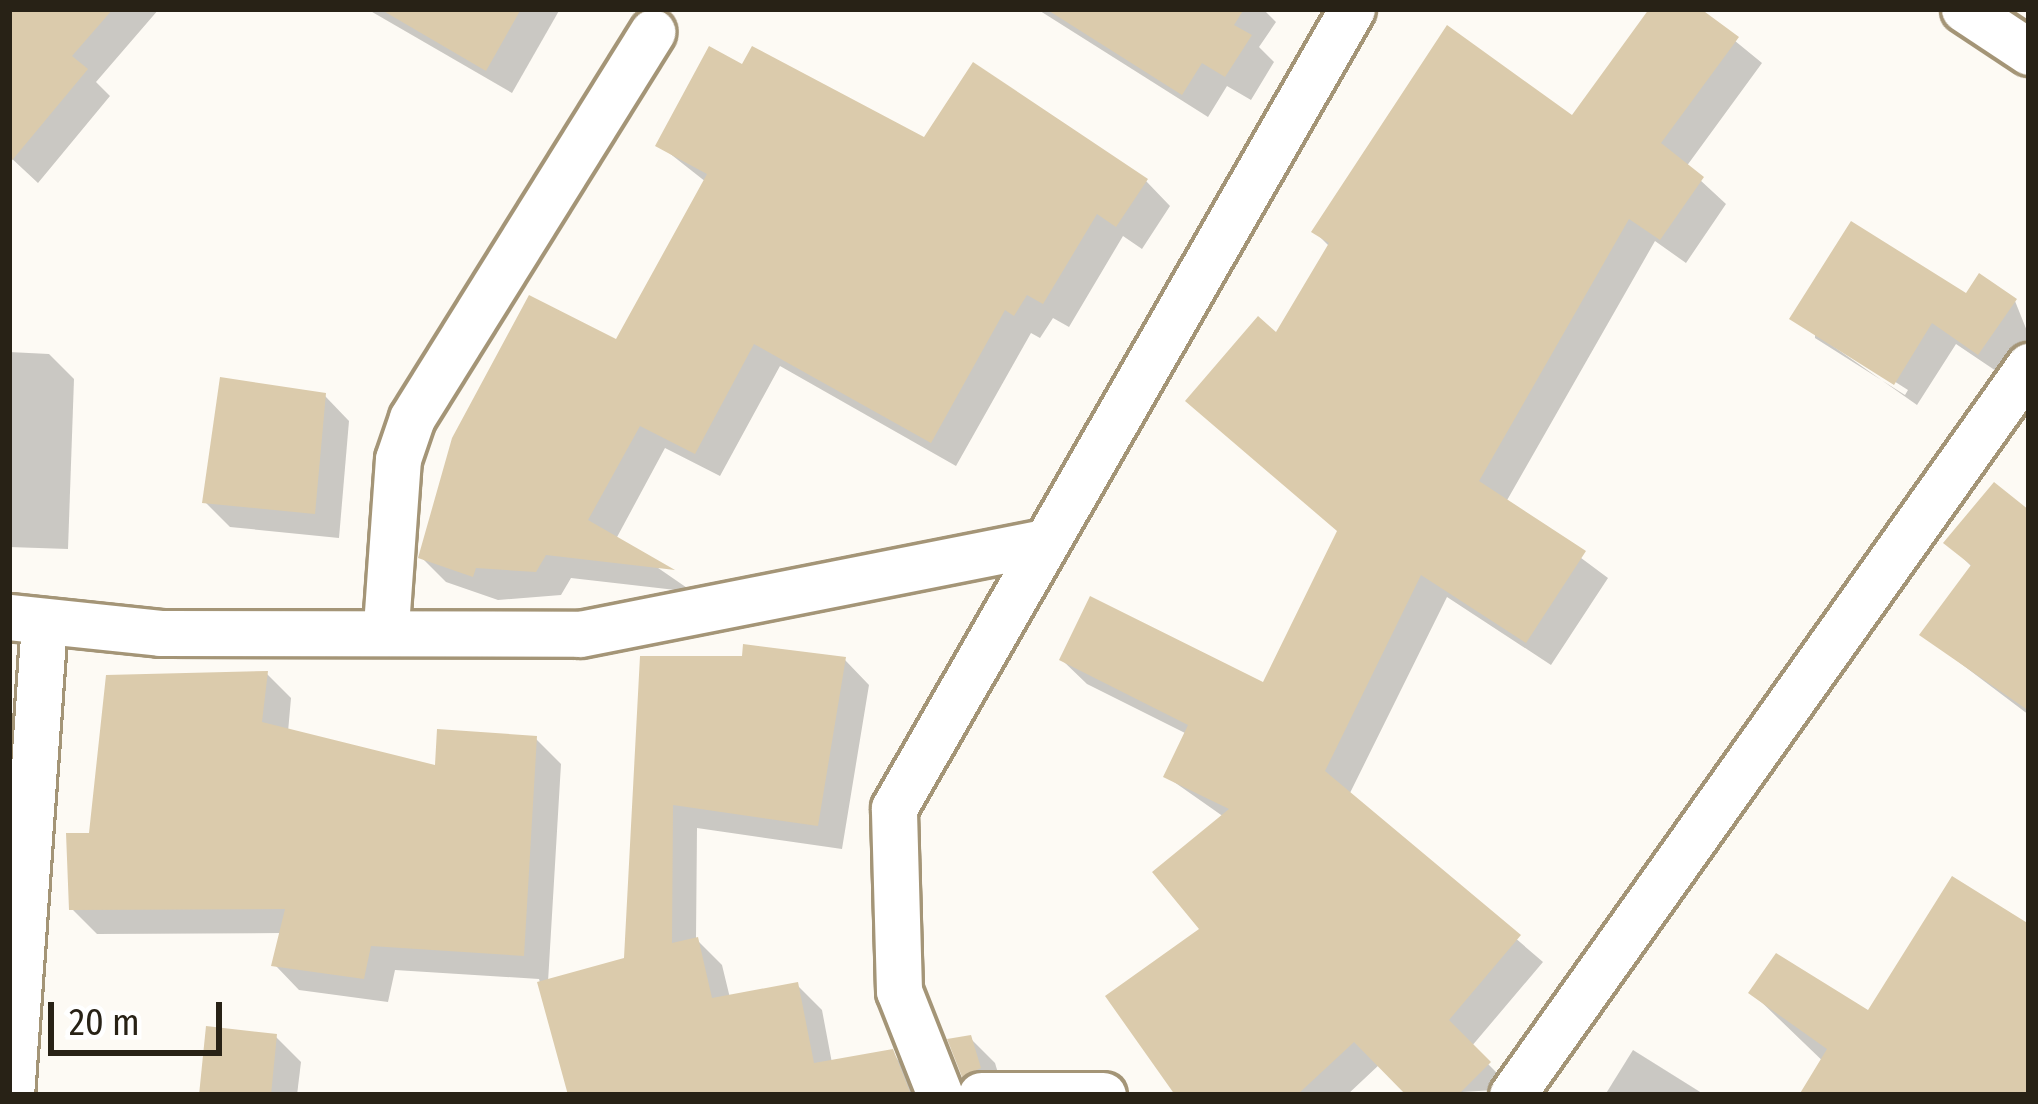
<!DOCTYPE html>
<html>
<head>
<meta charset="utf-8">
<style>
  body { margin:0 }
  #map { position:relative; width:2038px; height:1104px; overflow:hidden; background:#fdfaf4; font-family:"Fira Sans Condensed",sans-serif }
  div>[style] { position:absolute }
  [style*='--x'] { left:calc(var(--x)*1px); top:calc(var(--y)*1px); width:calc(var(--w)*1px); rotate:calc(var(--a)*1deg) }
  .shadow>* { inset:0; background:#0003 }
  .building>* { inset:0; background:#dbcbac }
  .roads { filter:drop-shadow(3px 0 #a49577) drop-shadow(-3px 0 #a49577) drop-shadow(0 3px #a49577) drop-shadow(0 -3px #a49577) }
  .street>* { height:45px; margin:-22.5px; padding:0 22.5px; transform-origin:22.5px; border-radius:22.5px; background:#fff }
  span { translate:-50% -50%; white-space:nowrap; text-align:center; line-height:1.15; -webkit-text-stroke:9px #fff; paint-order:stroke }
  .frame { position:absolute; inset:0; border:12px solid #282216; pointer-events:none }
  .scale { position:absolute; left:48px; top:1002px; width:174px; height:54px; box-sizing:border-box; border:6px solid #282216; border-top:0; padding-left:15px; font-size:36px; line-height:42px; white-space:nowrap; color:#282216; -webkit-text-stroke:9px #fff; paint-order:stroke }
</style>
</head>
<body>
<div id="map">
  <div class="shadow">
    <div style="clip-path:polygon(9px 9px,159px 9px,96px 82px,110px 96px,38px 183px,9px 156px)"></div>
    <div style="clip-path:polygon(367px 9px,560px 9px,512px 93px)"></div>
    <div style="clip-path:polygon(1037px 9px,1263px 9px,1276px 22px,1259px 47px,1274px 62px,1251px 100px,1227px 86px,1208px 117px)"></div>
    <div style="clip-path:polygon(1653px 9px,1696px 9px,1762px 63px,1686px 167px,1726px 204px,1686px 263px,1655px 241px,1506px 502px,1608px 578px,1551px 665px,1447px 597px,1349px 795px,1543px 962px,1471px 1047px,1513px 1089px,1411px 1095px,1380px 1064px,1347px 1095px,1181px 1095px,1224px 817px,1167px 777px,1187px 734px,1087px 684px,1062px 660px,1264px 686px,1340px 533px,1277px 337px,1330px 247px,1315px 232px,1572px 119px)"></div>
    <div style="clip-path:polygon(744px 69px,925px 141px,1146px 181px,1170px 206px,1142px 249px,1123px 236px,1069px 327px,1053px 318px,1040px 338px,1031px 333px,956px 466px,780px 366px,720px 476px,665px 448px,616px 539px,693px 592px,571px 578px,561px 595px,498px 600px,446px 582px,421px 557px,617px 343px,706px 182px,659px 145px)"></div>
    <div style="clip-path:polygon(evenodd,1966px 297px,2015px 301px,2029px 336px,2002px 375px,1956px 344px,1917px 405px,1793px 318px,1966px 297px,1815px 331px,1908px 390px,1905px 395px,1815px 338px,1815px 331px)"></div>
    <div style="clip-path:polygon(9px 352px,49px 354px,74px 379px,68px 549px,9px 547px)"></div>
    <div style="clip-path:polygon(325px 396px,349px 421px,339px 538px,230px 527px,205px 502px)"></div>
    <div style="clip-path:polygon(2029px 514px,2029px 715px,1923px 635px,1973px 568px,1947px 542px)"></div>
    <div style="clip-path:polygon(643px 659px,845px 660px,869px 685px,842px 849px,697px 828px,696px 939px,722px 965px,730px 998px,797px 985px,822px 1010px,832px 1063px,892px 1052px,924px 1095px,571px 1095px,539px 979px,395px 970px,388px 1002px,299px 990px,275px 965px,282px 933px,97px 934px,72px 909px,92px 836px,267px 674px,291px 698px,288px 732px,438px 769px,536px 739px,561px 764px,548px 982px,627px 960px)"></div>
    <div style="clip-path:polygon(2029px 928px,2029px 1095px,1858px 1095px,1752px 993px,1869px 1014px)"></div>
    <div style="clip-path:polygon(276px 1037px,301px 1062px,297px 1095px,202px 1095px)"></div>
    <div style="clip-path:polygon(970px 1038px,995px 1063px,1004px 1093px,984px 1095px,964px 1075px)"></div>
    <div style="clip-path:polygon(1633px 1050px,1705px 1095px,1605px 1095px)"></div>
  </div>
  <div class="building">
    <div style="clip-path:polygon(9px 9px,113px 9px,72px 56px,88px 69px,9px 164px)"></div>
    <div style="clip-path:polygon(380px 9px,521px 9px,486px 71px)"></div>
    <div style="clip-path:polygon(1046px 9px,1244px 9px,1234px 25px,1252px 35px,1225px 77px,1202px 63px,1182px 95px)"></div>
    <div style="clip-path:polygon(1649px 9px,1701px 9px,1739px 37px,1661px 143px,1704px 177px,1660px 240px,1629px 219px,1479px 481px,1586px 551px,1526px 643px,1421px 575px,1325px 771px,1521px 935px,1449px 1020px,1491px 1062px,1458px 1095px,1406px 1095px,1354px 1042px,1297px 1095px,1175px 1095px,1105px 996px,1199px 929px,1152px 872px,1229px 809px,1163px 777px,1188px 725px,1059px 660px,1090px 596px,1263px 682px,1337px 531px,1185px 401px,1258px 316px,1276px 332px,1329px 243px,1311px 232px,1447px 25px,1572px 115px)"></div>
    <div style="clip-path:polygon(709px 46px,742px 64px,752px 46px,924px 137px,973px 62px,1148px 179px,1116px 227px,1097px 214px,1043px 304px,1027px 295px,1014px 316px,1005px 310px,931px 443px,754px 344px,695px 454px,640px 426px,588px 520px,675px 570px,546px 555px,536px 572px,476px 568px,473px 577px,418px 558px,452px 438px,529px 295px,616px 339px,707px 174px,655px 146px)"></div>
    <div style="clip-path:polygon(1851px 221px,1966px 293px,1979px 273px,2017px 299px,1978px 355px,1932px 323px,1894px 385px,1789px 319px)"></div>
    <div style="clip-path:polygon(220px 377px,326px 393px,315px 514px,202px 503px)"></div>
    <div style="clip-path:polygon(1994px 482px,2029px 510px,2029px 711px,1919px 635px,1971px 565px,1943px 543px)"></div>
    <div style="clip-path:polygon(743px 644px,846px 657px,818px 826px,673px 805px,672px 943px,698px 937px,712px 998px,798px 982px,814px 1063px,893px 1049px,910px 1092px,568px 1095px,537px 982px,624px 958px,640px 656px,742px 656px)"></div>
    <div style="clip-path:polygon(268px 671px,262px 722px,435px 765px,437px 729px,537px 736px,524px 956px,371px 946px,364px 979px,271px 966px,285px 909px,69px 910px,66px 833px,89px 833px,106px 675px)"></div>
    <div style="clip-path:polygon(1952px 876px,2029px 924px,2029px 1095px,1799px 1095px,1827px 1049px,1748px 993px,1776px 953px,1868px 1010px)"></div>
    <div style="clip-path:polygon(206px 1026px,277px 1034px,271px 1095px,199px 1095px)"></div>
    <div style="clip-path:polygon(971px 1035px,981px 1068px,962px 1077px,947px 1039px)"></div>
  </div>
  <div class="roads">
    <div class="street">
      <div style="--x:1964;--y:9;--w:78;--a:33.5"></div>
      <div style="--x:9;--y:617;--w:152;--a:6"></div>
      <div style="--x:160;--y:633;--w:420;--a:0.1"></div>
      <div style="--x:580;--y:634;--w:467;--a:-11.2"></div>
      <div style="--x:386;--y:626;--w:167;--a:-85.9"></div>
      <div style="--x:398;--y:459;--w:43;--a:-71.1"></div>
      <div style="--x:412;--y:418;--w:455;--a:-58.1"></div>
      <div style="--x:11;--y:1095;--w:473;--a:-86"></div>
      <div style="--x:940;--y:1095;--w:112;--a:-111.5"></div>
      <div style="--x:899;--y:991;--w:183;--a:-91.6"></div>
      <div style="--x:894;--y:808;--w:921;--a:-60.18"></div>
      <div style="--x:981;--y:1095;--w:122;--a:0"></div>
      <div style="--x:1512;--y:1095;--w:894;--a:-54.66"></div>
    </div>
  </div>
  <div class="frame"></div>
  <div class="scale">20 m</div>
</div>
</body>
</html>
